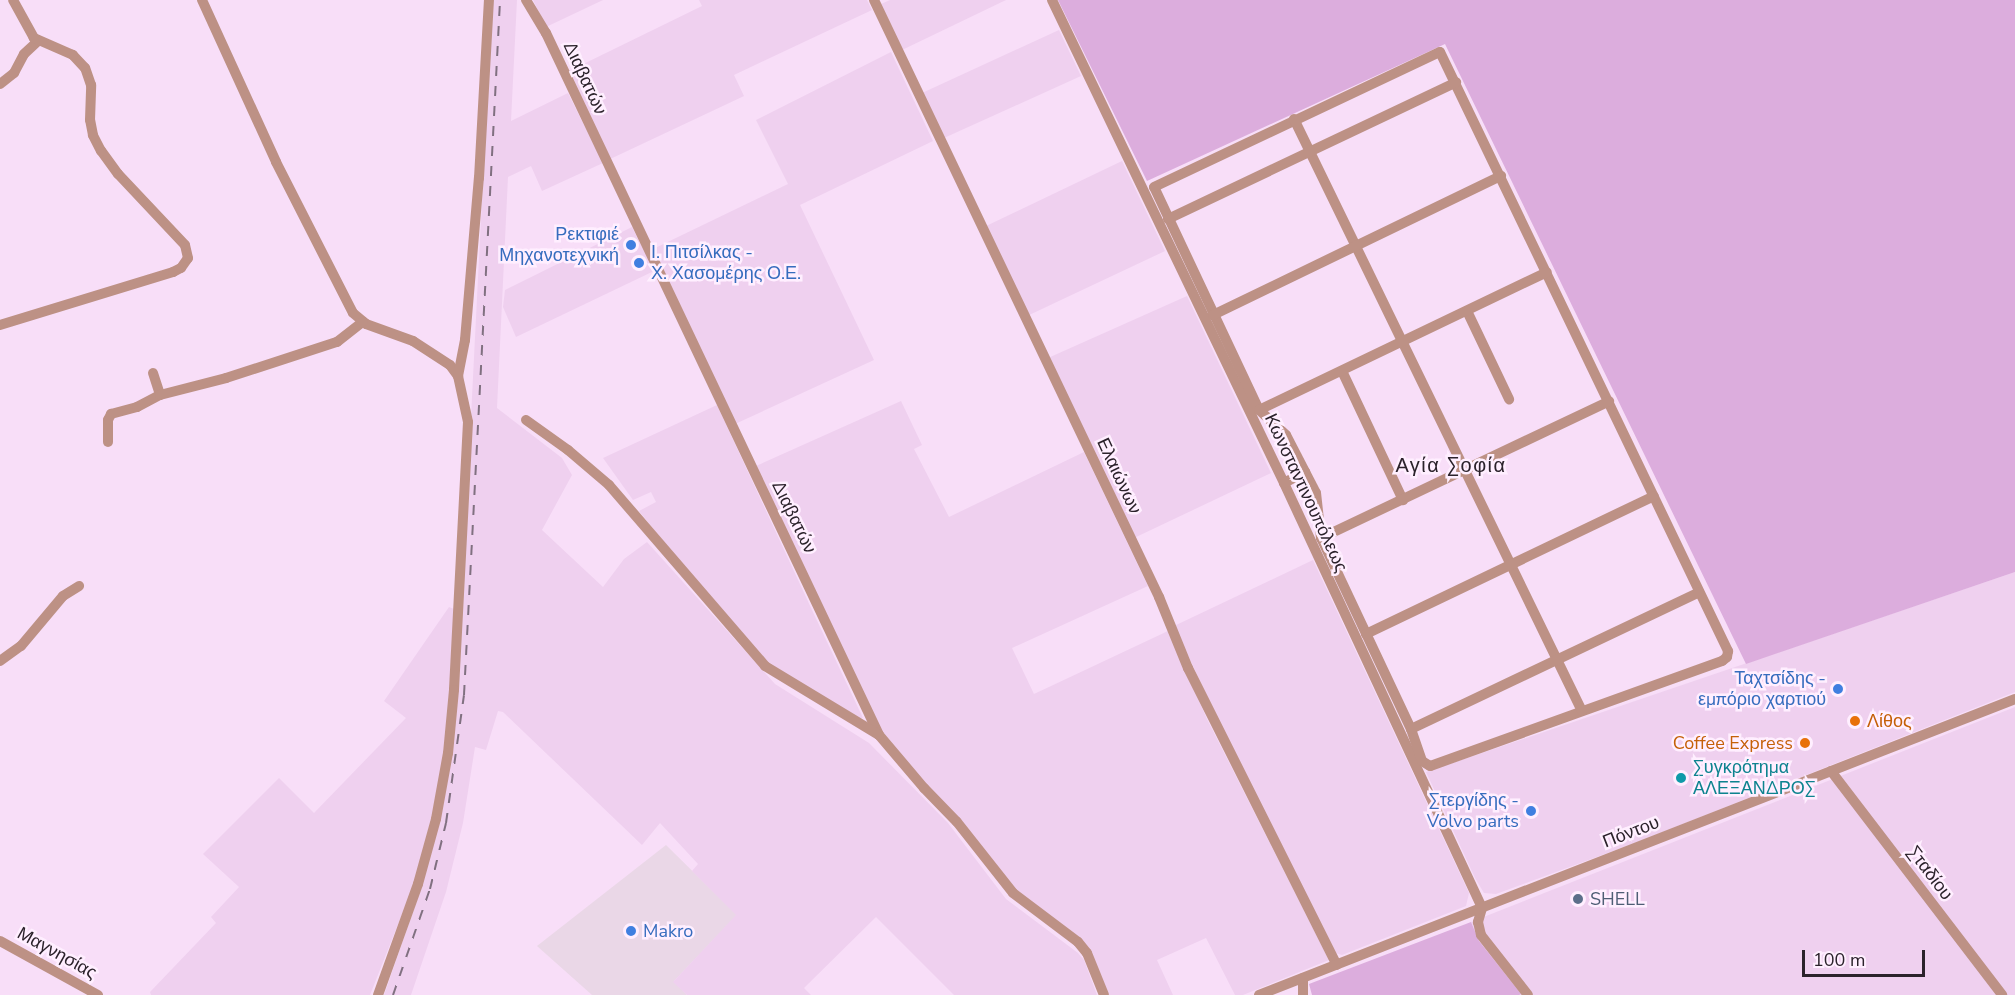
<!DOCTYPE html>
<html>
<head>
<meta charset="utf-8">
<style>
  body { margin:0 }
  #map { position:relative; width:2015px; height:995px; overflow:hidden; background:#f8def8; font-family:"Nunito Sans",sans-serif }
  div>[style] { position:absolute }
  [style*='--x'] { left:calc(var(--x)*1px); top:calc(var(--y)*1px); width:calc(var(--w)*1px); rotate:calc(var(--a)*1deg) }
  .commercial>* { inset:0; background:#ead7e7 }
  .built>* { inset:0; background:#efd0ef }
  .green>* { inset:0; background:#dcaddd }
  .minor>* { height:10px; margin:-5px; padding:0 5px; transform-origin:5px; border-radius:5px; background:#bd9185 }
  .rail>* { height:2px; margin-top:-1px; transform-origin:0; background:repeating-linear-gradient(90deg,#807080 0 10px,transparent 0 20px) }
  .dots>* { width:16px; height:16px; translate:-50% -50%; box-sizing:border-box; border:3px solid #ffefff; border-radius:50% }
  span { translate:-50% -50%; white-space:nowrap; text-align:center; line-height:1.15; -webkit-text-stroke:5px #ffefff; paint-order:stroke }
  .street-label { font-size:18px; color:#2b222b }
  .shop-label { font-size:18px; color:#366cbe }
  .right { translate:-100% -50%; text-align:right }
  .left { translate:0 -50%; text-align:left }
  .food-label { font-size:18px; color:#c56008 }
  .culture-label { font-size:18px; color:#0d838f }
  .service-label { font-size:18px; color:#4e5e75 }
  .neighbourhood-label { font-size:20px; color:#2b222b; letter-spacing:1.5px }
  .scale { position:absolute; left:1802px; top:950px; width:123px; height:27px; box-sizing:border-box; border:3px solid #2b222b; border-top:0; padding-left:8px; font-size:18px; line-height:21px; white-space:nowrap; color:#2b222b; -webkit-text-stroke:4px #ffefff; paint-order:stroke }
</style>
</head>
<body>
<div id="map">
  <div class="commercial">
    <div style="clip-path:polygon(666px 845px,737px 915px,674px 981px,687px 995px,592px 995px,537px 946px)"></div>
  </div>
  <div class="built">
    <div style="clip-path:polygon(492px 0,517px 0,511px 121px,568px 93px,603px 163px,542px 191px,531px 166px,508px 177px,497px 408px,562px 458px,572px 475px,542px 530px,603px 587px,624px 559px,647px 542px,775px 684px,869px 743px,948px 823px,1006px 899px,1078px 953px,1084px 960px,1097px 995px,954px 995px,876px 917px,804px 988px,811px 995px,687px 995px,673px 982px,736px 915px,692px 871px,698px 864px,660px 823px,642px 845px,503px 712px,498px 711px,486px 750px,475px 747px,463px 823px,446px 892px,411px 995px,384px 995px,422px 886px,457px 695px)"></div>
    <div style="clip-path:polygon(533px 0,603px 0,546px 27px)"></div>
    <div style="clip-path:polygon(699px 0,867px 0,872px 10px,734px 75px,744px 96px,608px 160px,567px 72px,702px 6px)"></div>
    <div style="clip-path:polygon(890px 0,1006px 0,902px 50px,881px 4px)"></div>
    <div style="clip-path:polygon(1059px 30px,1081px 76px,944px 138px,922px 93px)"></div>
    <div style="clip-path:polygon(891px 52px,933px 141px,800px 205px,874px 360px,735px 424px,651px 250px,788px 184px,756px 120px)"></div>
    <div style="clip-path:polygon(1122px 161px,1165px 251px,1027px 316px,984px 227px)"></div>
    <div style="clip-path:polygon(632px 227px,654px 271px,516px 337px,503px 307px,505px 290px)"></div>
    <div style="clip-path:polygon(1187px 296px,1271px 473px,1134px 538px,1048px 358px)"></div>
    <div style="clip-path:polygon(901px 401px,922px 445px,914px 449px,949px 517px,1084px 452px,1148px 586px,1012px 648px,1034px 694px,1168px 631px,1207px 719px,1329px 960px,1243px 995px,1235px 995px,1206px 938px,1157px 960px,1173px 995px,1107px 995px,1090px 953px,1026px 902px,884px 737px,756px 466px)"></div>
    <div style="clip-path:polygon(717px 405px,812px 610px,863px 718px,853px 718px,780px 674px,745px 643px,639px 511px,656px 502px,651px 492px,633px 500px,603px 458px)"></div>
    <div style="clip-path:polygon(1313px 560px,1469px 893px,1466px 906px,1342px 955px,1332px 952px,1257px 802px,1174px 626px)"></div>
    <div style="clip-path:polygon(2015px 572px,2015px 692px,1635px 843px,1496px 894px,1484px 893px,1475px 878px,1426px 772px)"></div>
    <div style="clip-path:polygon(449px 607px,454px 609px,447px 730px,437px 796px,414px 884px,370px 995px,151px 995px,150px 992px,216px 923px,211px 917px,239px 887px,203px 854px,279px 778px,314px 813px,406px 718px,384px 701px)"></div>
    <div style="clip-path:polygon(2015px 707px,2015px 995px,1519px 995px,1479px 941px,1471px 922px)"></div>
  </div>
  <div class="green">
    <div style="clip-path:polygon(1058px 0,2015px 0,2015px 572px,1746px 664px,1445px 44px,1147px 181px)"></div>
    <div style="clip-path:polygon(1471px 922px,1479px 941px,1521px 994px,1519px 995px,1312px 995px,1309px 984px)"></div>
  </div>
  <div class="minor">
    <div style="--x:202;--y:0;--w:178;--a:65.4"></div>
    <div style="--x:276;--y:162;--w:169;--a:63"></div>
    <div style="--x:353;--y:313;--w:17;--a:40"></div>
    <div style="--x:366;--y:324;--w:50;--a:19.9"></div>
    <div style="--x:413;--y:341;--w:44;--a:33"></div>
    <div style="--x:450;--y:365;--w:14;--a:54"></div>
    <div style="--x:458;--y:376;--w:47;--a:77.7"></div>
    <div style="--x:468;--y:422;--w:268;--a:93"></div>
    <div style="--x:454;--y:690;--w:63;--a:95.4"></div>
    <div style="--x:448;--y:753;--w:67;--a:100.3"></div>
    <div style="--x:436;--y:819;--w:67;--a:105.5"></div>
    <div style="--x:418;--y:884;--w:118;--a:109.8"></div>
    <div style="--x:526;--y:0;--w:39;--a:59"></div>
    <div style="--x:546;--y:33;--w:777;--a:64.62"></div>
    <div style="--x:879;--y:735;--w:70;--a:49.7"></div>
    <div style="--x:924;--y:788;--w:47;--a:45.9"></div>
    <div style="--x:957;--y:822;--w:90;--a:51.7"></div>
    <div style="--x:1013;--y:893;--w:81;--a:37"></div>
    <div style="--x:1078;--y:942;--w:14;--a:51"></div>
    <div style="--x:1087;--y:953;--w:45;--a:68"></div>
    <div style="--x:874;--y:0;--w:662;--a:64.48"></div>
    <div style="--x:1159;--y:597;--w:77;--a:67.8"></div>
    <div style="--x:1188;--y:668;--w:332;--a:63.4"></div>
    <div style="--x:1052;--y:0;--w:536;--a:64.34"></div>
    <div style="--x:1284;--y:483;--w:469;--a:65"></div>
    <div style="--x:1482;--y:908;--w:15;--a:106"></div>
    <div style="--x:1478;--y:922;--w:13;--a:77"></div>
    <div style="--x:1481;--y:935;--w:76;--a:51.9"></div>
    <div style="--x:1440;--y:52;--w:665;--a:64.32"></div>
    <div style="--x:1728;--y:651;--w:6;--a:99"></div>
    <div style="--x:1727;--y:657;--w:6;--a:141"></div>
    <div style="--x:1722;--y:661;--w:310;--a:160.2"></div>
    <div style="--x:1430;--y:766;--w:9;--a:-148"></div>
    <div style="--x:1422;--y:761;--w:34;--a:-109"></div>
    <div style="--x:1411;--y:729;--w:211;--a:-115.2"></div>
    <div style="--x:1321;--y:538;--w:45;--a:-96.3"></div>
    <div style="--x:1316;--y:493;--w:65;--a:-117.3"></div>
    <div style="--x:1286;--y:435;--w:37;--a:-137"></div>
    <div style="--x:1259;--y:410;--w:246;--a:-115.2"></div>
    <div style="--x:1154;--y:187;--w:316;--a:-25.3"></div>
    <div style="--x:0;--y:84;--w:18;--a:-38"></div>
    <div style="--x:14;--y:73;--w:21;--a:-62"></div>
    <div style="--x:24;--y:54;--w:19;--a:-43"></div>
    <div style="--x:1294;--y:119;--w:658;--a:64.06"></div>
    <div style="--x:1168;--y:219;--w:319;--a:-25.4"></div>
    <div style="--x:1467;--y:311;--w:98;--a:64.5"></div>
    <div style="--x:1213;--y:315;--w:320;--a:-25.8"></div>
    <div style="--x:0;--y:325;--w:181;--a:-17"></div>
    <div style="--x:173;--y:272;--w:9;--a:-27"></div>
    <div style="--x:181;--y:268;--w:12;--a:-55"></div>
    <div style="--x:188;--y:258;--w:13;--a:-103"></div>
    <div style="--x:185;--y:245;--w:98;--a:-133.3"></div>
    <div style="--x:118;--y:174;--w:29;--a:-126"></div>
    <div style="--x:101;--y:151;--w:18;--a:-117"></div>
    <div style="--x:93;--y:135;--w:15;--a:-101"></div>
    <div style="--x:90;--y:120;--w:35;--a:-88"></div>
    <div style="--x:91;--y:85;--w:18;--a:-109"></div>
    <div style="--x:85;--y:68;--w:18;--a:-133"></div>
    <div style="--x:73;--y:55;--w:43;--a:-156.4"></div>
    <div style="--x:34;--y:38;--w:43;--a:-118.9"></div>
    <div style="--x:1342;--y:371;--w:143;--a:64.7"></div>
    <div style="--x:153;--y:373;--w:23;--a:72"></div>
    <div style="--x:458;--y:376;--w:37;--a:-79"></div>
    <div style="--x:465;--y:340;--w:163;--a:-85.1"></div>
    <div style="--x:479;--y:178;--w:178;--a:-86.8"></div>
    <div style="--x:1259;--y:410;--w:319;--a:-25.6"></div>
    <div style="--x:526;--y:420;--w:52;--a:35.5"></div>
    <div style="--x:568;--y:450;--w:54;--a:40.5"></div>
    <div style="--x:609;--y:485;--w:239;--a:49.2"></div>
    <div style="--x:765;--y:666;--w:133;--a:31.2"></div>
    <div style="--x:108;--y:442;--w:22;--a:-90"></div>
    <div style="--x:108;--y:420;--w:7;--a:-63"></div>
    <div style="--x:111;--y:414;--w:27;--a:-15"></div>
    <div style="--x:137;--y:407;--w:26;--a:-28"></div>
    <div style="--x:160;--y:395;--w:68;--a:-14.4"></div>
    <div style="--x:226;--y:378;--w:117;--a:-18"></div>
    <div style="--x:337;--y:342;--w:33;--a:-38"></div>
    <div style="--x:1284;--y:483;--w:24;--a:-28"></div>
    <div style="--x:1321;--y:538;--w:319;--a:-25.4"></div>
    <div style="--x:1366;--y:634;--w:319;--a:-25.6"></div>
    <div style="--x:0;--y:661;--w:26;--a:-36"></div>
    <div style="--x:21;--y:646;--w:65;--a:-50"></div>
    <div style="--x:63;--y:596;--w:19;--a:-32"></div>
    <div style="--x:1411;--y:729;--w:319;--a:-25.4"></div>
    <div style="--x:1831;--y:771;--w:282;--a:52.6"></div>
    <div style="--x:0;--y:941;--w:112;--a:28.9"></div>
    <div style="--x:1303;--y:978;--w:17;--a:90"></div>
    <div style="--x:1259;--y:995;--w:812;--a:-21.38"></div>
  </div>
  <div class="rail">
    <div style="--x:393;--y:995;--w:112;--a:-70.8"></div>
    <div style="--x:430;--y:889;--w:68;--a:-76.4"></div>
    <div style="--x:446;--y:823;--w:129;--a:-82"></div>
    <div style="--x:464;--y:695;--w:696;--a:-87.03"></div>
  </div>
  <div class="dots">
    <div style="left:631px;top:245px;background:#3f7fe0"></div>
    <div style="left:639px;top:263px;background:#3f7fe0"></div>
    <div style="left:1838px;top:689px;background:#3f7fe0"></div>
    <div style="left:1855px;top:721px;background:#e8710a"></div>
    <div style="left:1805px;top:743px;background:#e8710a"></div>
    <div style="left:1681px;top:778px;background:#0f9aa8"></div>
    <div style="left:1531px;top:811px;background:#3f7fe0"></div>
    <div style="left:1578px;top:899px;background:#5c6f8a"></div>
    <div style="left:631px;top:931px;background:#3f7fe0"></div>
  </div>
  <div class="street-label">
    <span style="left:585px;top:78px;rotate:65deg">Διαβατών</span>
    <span style="left:1119px;top:476px;rotate:65deg">Ελαιώνων</span>
    <span style="left:1306px;top:493px;rotate:65deg">Κωνσταντινουπόλεως</span>
    <span style="left:794px;top:517px;rotate:64deg">Διαβατών</span>
    <span style="left:1631px;top:832px;rotate:-21deg">Πόντου</span>
    <span style="left:1930px;top:873px;rotate:53deg">Σταδίου</span>
    <span style="left:57px;top:953px;rotate:29deg">Μαγνησίας</span>
  </div>
  <div class="shop-label">
    <span class="right" style="left:619px;top:245px">Ρεκτιφιέ<br>Μηχανοτεχνική</span>
    <span class="left" style="left:651px;top:263px">Ι. Πιτσίλκας -<br>Χ. Χασομέρης Ο.Ε.</span>
    <span class="right" style="left:1826px;top:689px">Ταχτσίδης -<br>εμπόριο χαρτιού</span>
    <span class="right" style="left:1519px;top:811px">Στεργίδης -<br>Volvo parts</span>
    <span class="left" style="left:643px;top:931px">Makro</span>
  </div>
  <div class="food-label">
    <span class="left" style="left:1867px;top:721px">Λίθος</span>
    <span class="right" style="left:1793px;top:743px">Coffee Express</span>
  </div>
  <div class="culture-label">
    <span class="left" style="left:1693px;top:778px">Συγκρότημα<br>ΑΛΕΞΑΝΔΡΟΣ</span>
  </div>
  <div class="service-label">
    <span class="left" style="left:1590px;top:899px">SHELL</span>
  </div>
  <div class="neighbourhood-label">
    <span style="left:1451px;top:465px">Αγία Σοφία</span>
  </div>
  <div class="scale">100 m</div>
</div>
</body>
</html>
